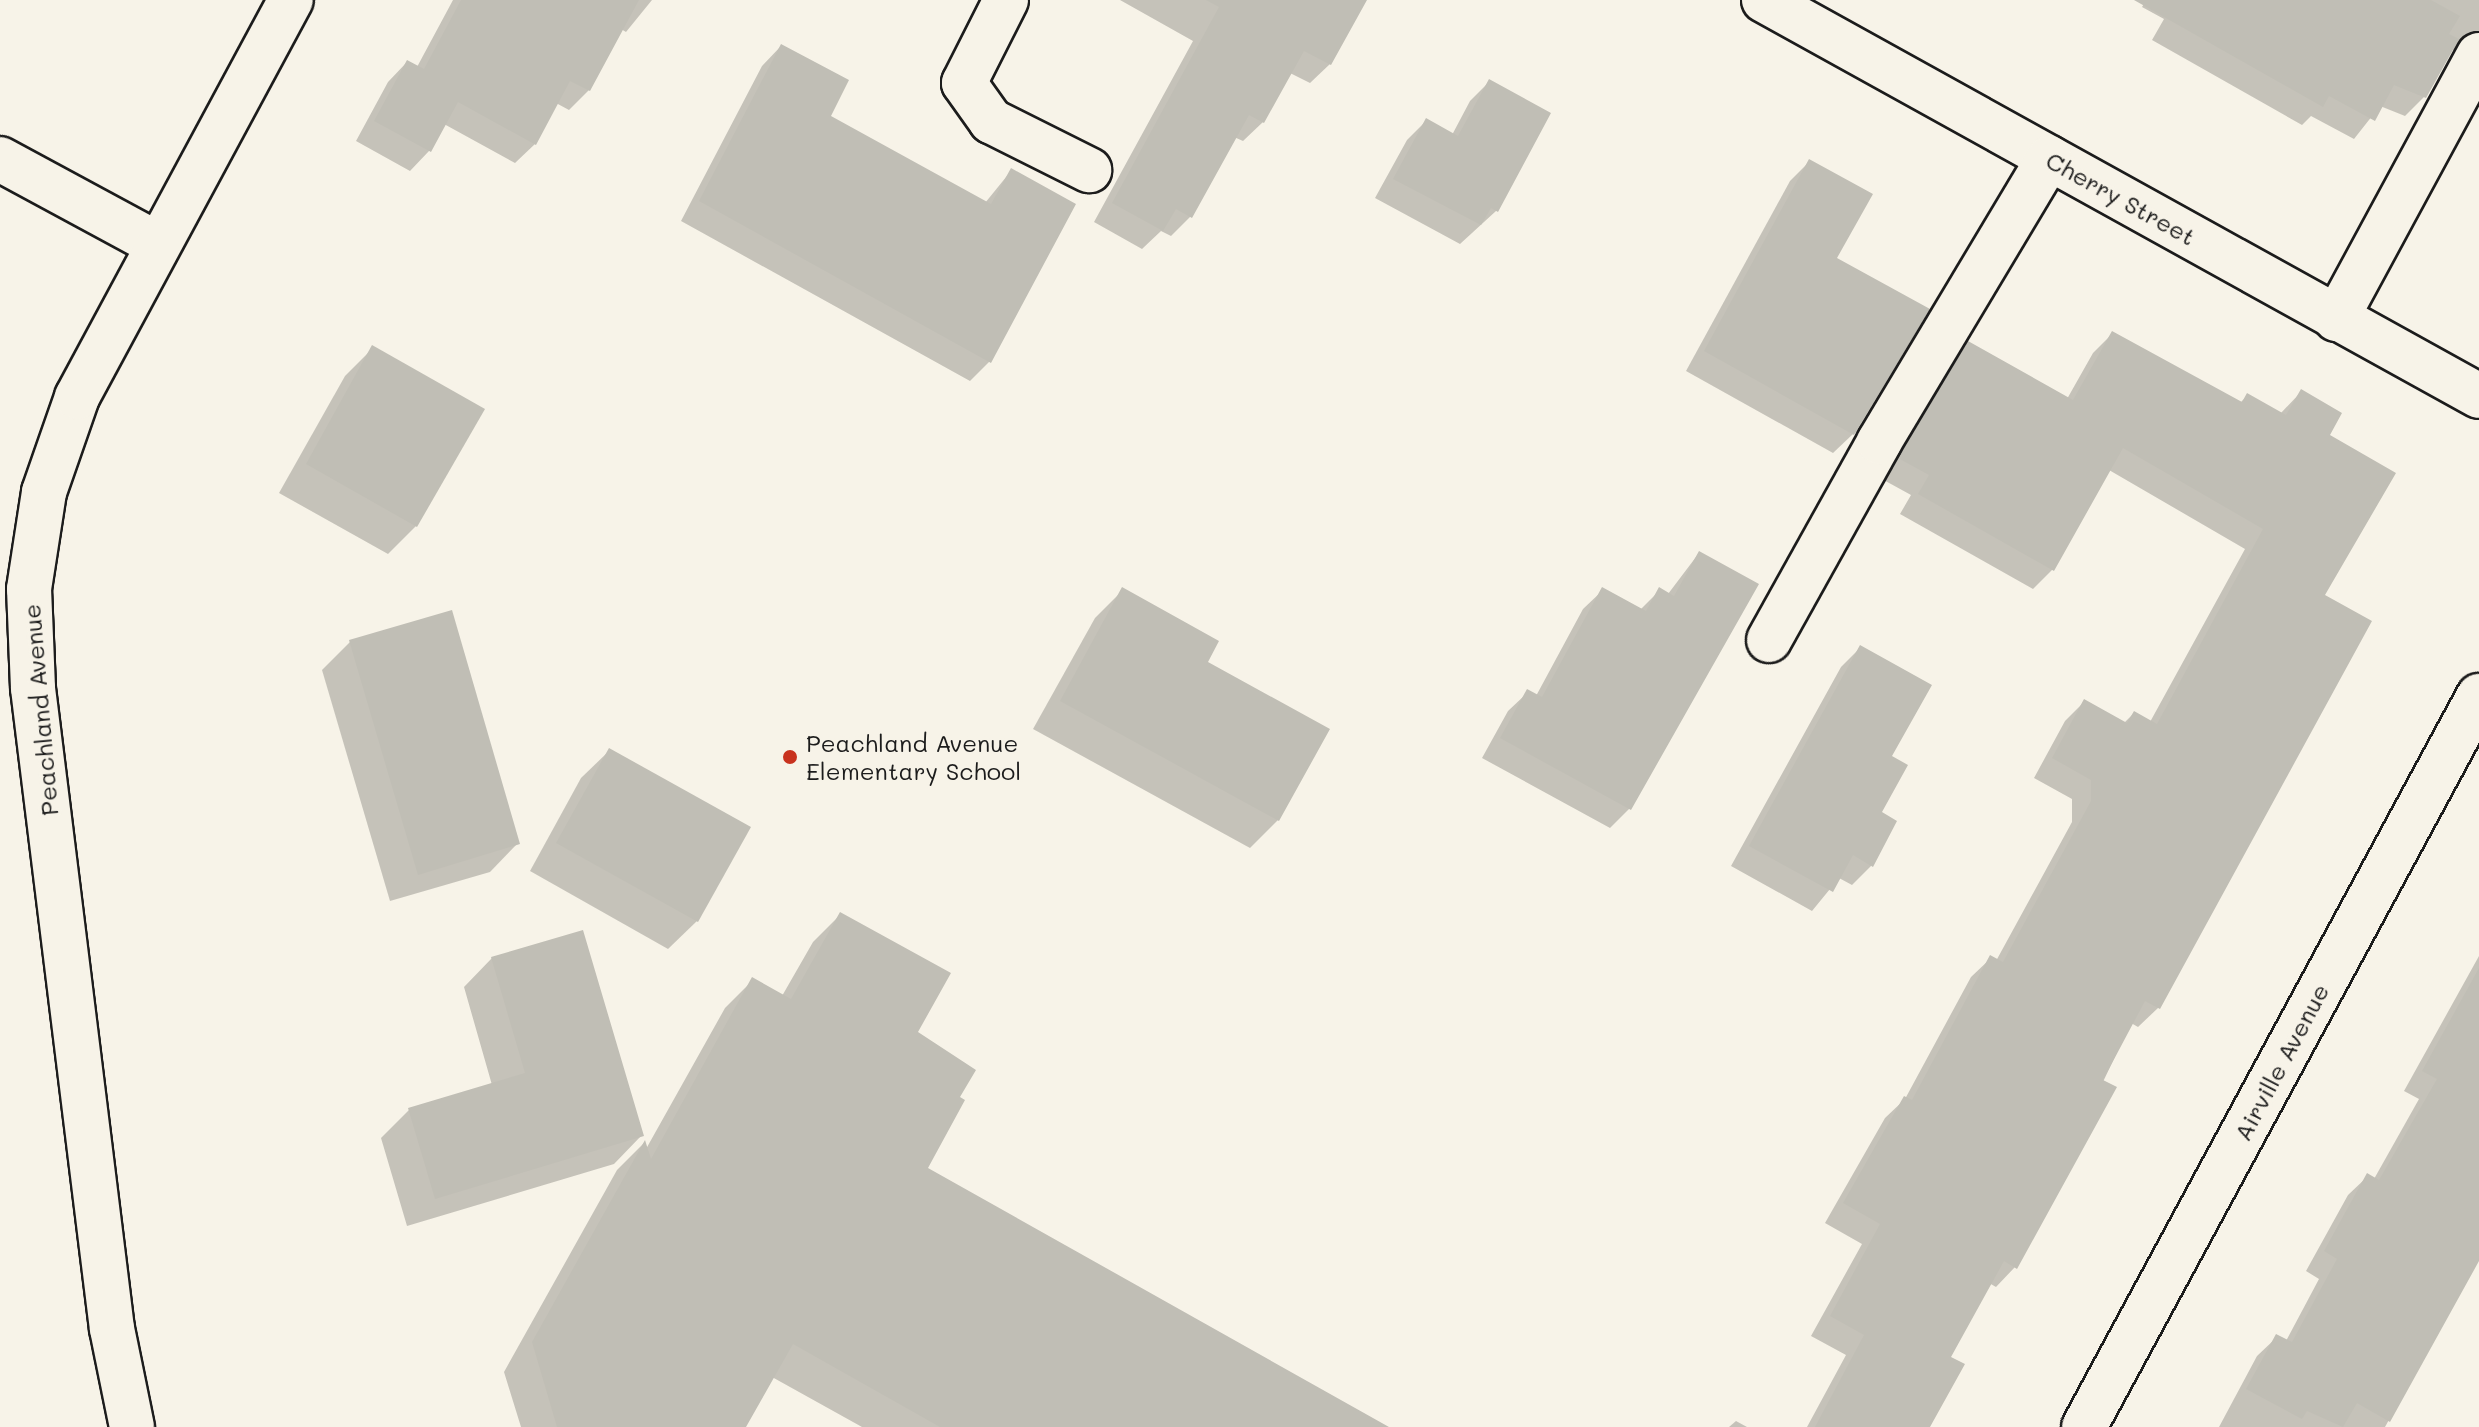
<!DOCTYPE html>
<html>
<head>
<meta charset="utf-8">
<style>
  body { margin:0 }
  #map { position:relative; width:2479px; height:1427px; overflow:hidden; background:#f7f3e8; font-family:Mali,sans-serif }
  div>[style] { position:absolute }
  [style*='--x'] { left:calc(var(--x)*1px); top:calc(var(--y)*1px); width:calc(var(--w)*1px); rotate:calc(var(--a)*1deg) }
  .shadow>* { inset:0; background:#0003 }
  .building>* { inset:0; background:#c0beb5 }
  .roads { filter:drop-shadow(2px 0 #1c1c1c) drop-shadow(-2px 0 #1c1c1c) drop-shadow(0 2px #1c1c1c) drop-shadow(0 -2px #1c1c1c) }
  .minor>* { height:44px; margin:-22px; padding:0 22px; transform-origin:22px; border-radius:22px; background:#f7f3e8 }
  .dots>* { width:22px; height:22px; translate:-50% -50%; box-sizing:border-box; border:4px solid #f7f3e8; border-radius:50% }
  span { translate:-50% -50%; white-space:nowrap; text-align:center; line-height:1.15; -webkit-text-stroke:7px #f7f3e8; paint-order:stroke }
  .street-label { font-size:24px; color:#1c1c1c }
  .poi-label { font-size:24px; color:#1c1c1c }
  .left { translate:0 -50%; text-align:left }
</style>
</head>
<body>
<div id="map">
  <div class="shadow">
    <div style="clip-path:polygon(453px 0,652px 0,626px 32px,621px 29px,589px 90px,569px 110px,556px 103px,535px 144px,515px 163px,444px 124px,429px 151px,410px 171px,356px 141px,388px 82px,407px 62px,417px 67px)"></div>
    <div style="clip-path:polygon(1120px 0,1365px 0,1330px 64px,1310px 83px,1290px 73px,1263px 122px,1243px 141px,1234px 137px,1191px 216px,1171px 236px,1161px 231px,1142px 249px,1094px 222px,1193px 41px)"></div>
    <div style="clip-path:polygon(2146px 0,2479px 0,2479px 63px,2451px 49px,2424px 97px,2405px 116px,2380px 106px,2354px 139px,2311px 116px,2302px 125px,2152px 40px,2164px 19px,2142px 7px)"></div>
    <div style="clip-path:polygon(781px 46px,828px 117px,985px 203px,1011px 171px,989px 362px,970px 381px,681px 221px,762px 66px)"></div>
    <div style="clip-path:polygon(1490px 81px,1496px 211px,1460px 244px,1375px 198px,1407px 140px,1426px 121px,1452px 135px,1470px 101px)"></div>
    <div style="clip-path:polygon(1809px 162px,1835px 259px,1853px 434px,1833px 453px,1686px 371px,1790px 181px)"></div>
    <div style="clip-path:polygon(2113px 333px,2240px 403px,2248px 395px,2280px 414px,2301px 392px,2327px 436px,2323px 596px,2158px 1008px,2138px 1027px,2131px 1023px,2015px 1267px,1996px 1287px,1989px 1283px,1948px 1357px,1927px 1427px,1807px 1427px,1846px 1355px,1811px 1336px,1862px 1244px,1825px 1223px,1885px 1118px,1905px 1099px,1971px 977px,1991px 958px,1996px 961px,2072px 822px,2072px 799px,2034px 778px,2065px 721px,2085px 701px,2124px 723px,2134px 713px,2150px 722px,2245px 549px,2109px 470px,2053px 569px,2033px 589px,1900px 514px,1911px 495px,1880px 478px,1949px 363px,1969px 344px,2067px 399px,2093px 353px)"></div>
    <div style="clip-path:polygon(373px 348px,416px 526px,388px 554px,279px 493px,345px 376px)"></div>
    <div style="clip-path:polygon(1699px 553px,1629px 809px,1610px 828px,1482px 758px,1508px 711px,1528px 692px,1536px 696px,1583px 609px,1603px 590px,1640px 610px,1660px 590px,1668px 594px)"></div>
    <div style="clip-path:polygon(1123px 590px,1205px 662px,1278px 820px,1250px 848px,1033px 729px,1095px 618px)"></div>
    <div style="clip-path:polygon(351px 641px,518px 843px,490px 872px,390px 901px,322px 670px)"></div>
    <div style="clip-path:polygon(1860px 648px,1890px 757px,1871px 866px,1852px 885px,1839px 878px,1812px 911px,1731px 866px,1841px 667px)"></div>
    <div style="clip-path:polygon(610px 750px,697px 921px,668px 949px,530px 871px,581px 778px)"></div>
    <div style="clip-path:polygon(841px 914px,957px 1097px,925px 1169px,1353px 1427px,862px 1427px,772px 1377px,744px 1427px,521px 1427px,504px 1372px,617px 1170px,644px 1143px,646px 1149px,725px 1008px,753px 980px,782px 996px,813px 942px)"></div>
    <div style="clip-path:polygon(2479px 956px,2479px 1257px,2385px 1427px,2219px 1427px,2257px 1356px,2277px 1337px,2286px 1341px,2319px 1279px,2306px 1271px,2348px 1195px,2368px 1176px,2374px 1179px,2419px 1099px,2404px 1091px)"></div>
    <div style="clip-path:polygon(492px 958px,642px 1135px,614px 1164px,407px 1226px,381px 1138px,409px 1110px,492px 1085px,464px 987px)"></div>
    <div style="clip-path:polygon(1736px 1421px,1747px 1427px,1729px 1427px)"></div>
  </div>
  <div class="building">
    <div style="clip-path:polygon(461px 0,639px 0,590px 91px,570px 81px,536px 145px,458px 102px,431px 152px,374px 121px,407px 60px,424px 69px)"></div>
    <div style="clip-path:polygon(1206px 0,1367px 0,1331px 65px,1304px 51px,1264px 123px,1249px 115px,1192px 218px,1176px 209px,1163px 231px,1112px 203px,1219px 7px)"></div>
    <div style="clip-path:polygon(2134px 0,2431px 0,2460px 16px,2449px 34px,2459px 39px,2426px 98px,2394px 85px,2375px 121px,2329px 96px,2323px 107px)"></div>
    <div style="clip-path:polygon(781px 44px,849px 80px,831px 116px,991px 204px,1011px 168px,1076px 204px,991px 363px,699px 201px)"></div>
    <div style="clip-path:polygon(1489px 79px,1551px 113px,1498px 212px,1491px 208px,1481px 225px,1393px 179px,1426px 118px,1458px 136px)"></div>
    <div style="clip-path:polygon(1809px 159px,1873px 194px,1837px 258px,1930px 309px,1854px 435px,1704px 351px)"></div>
    <div style="clip-path:polygon(2112px 331px,2242px 402px,2247px 393px,2286px 415px,2301px 389px,2342px 413px,2330px 435px,2396px 473px,2325px 595px,2372px 621px,2160px 1009px,2145px 1001px,2103px 1080px,2117px 1087px,2017px 1269px,2004px 1261px,1951px 1357px,1965px 1364px,1930px 1427px,1815px 1427px,1864px 1335px,1830px 1316px,1880px 1224px,1843px 1203px,1904px 1096px,1912px 1100px,1990px 955px,2003px 962px,2091px 801px,2091px 780px,2052px 758px,2084px 699px,2127px 723px,2134px 711px,2157px 724px,2263px 529px,2123px 448px,2054px 571px,1918px 494px,1929px 475px,1898px 458px,1968px 341px,2073px 400px)"></div>
    <div style="clip-path:polygon(372px 345px,485px 409px,417px 527px,306px 464px)"></div>
    <div style="clip-path:polygon(1699px 551px,1759px 584px,1631px 810px,1500px 738px,1527px 689px,1542px 697px,1602px 587px,1646px 611px,1659px 587px,1674px 596px)"></div>
    <div style="clip-path:polygon(1122px 587px,1219px 641px,1208px 662px,1330px 729px,1279px 821px,1060px 701px)"></div>
    <div style="clip-path:polygon(452px 610px,520px 844px,418px 875px,349px 640px)"></div>
    <div style="clip-path:polygon(1860px 645px,1932px 685px,1892px 756px,1908px 765px,1882px 812px,1897px 821px,1873px 867px,1853px 855px,1833px 892px,1749px 846px)"></div>
    <div style="clip-path:polygon(609px 748px,751px 827px,698px 922px,556px 843px)"></div>
    <div style="clip-path:polygon(840px 912px,951px 973px,918px 1032px,976px 1070px,960px 1097px,965px 1100px,928px 1168px,1389px 1427px,940px 1427px,793px 1344px,746px 1427px,557px 1427px,532px 1342px,645px 1140px,651px 1159px,752px 977px,791px 999px)"></div>
    <div style="clip-path:polygon(583px 930px,644px 1136px,435px 1199px,408px 1108px,525px 1073px,491px 957px)"></div>
    <div style="clip-path:polygon(2479px 968px,2479px 1261px,2390px 1422px,2357px 1403px,2343px 1427px,2307px 1411px,2302px 1419px,2246px 1389px,2276px 1334px,2292px 1342px,2337px 1259px,2324px 1251px,2367px 1173px,2379px 1180px,2437px 1079px,2422px 1071px)"></div>
  </div>
  <div class="roads">
    <div class="minor">
      <div style="--x:1006;--y:0;--w:93;--a:116.8"></div>
      <div style="--x:964;--y:83;--w:47;--a:54.6"></div>
      <div style="--x:991;--y:121;--w:110;--a:26.6"></div>
      <div style="--x:1764;--y:0;--w:817;--a:28.98"></div>
      <div style="--x:0;--y:159;--w:179;--a:28.4"></div>
      <div style="--x:2336;--y:319;--w:300;--a:-61.6"></div>
      <div style="--x:1769;--y:640;--w:227;--a:-60.9"></div>
      <div style="--x:1879;--y:442;--w:331;--a:-59.1"></div>
      <div style="--x:132;--y:1427;--w:100;--a:-101.5"></div>
      <div style="--x:112;--y:1329;--w:646;--a:-97.03"></div>
      <div style="--x:33;--y:688;--w:99;--a:-92.3"></div>
      <div style="--x:29;--y:589;--w:98;--a:-81.2"></div>
      <div style="--x:44;--y:492;--w:101;--a:-70.8"></div>
      <div style="--x:77;--y:397;--w:451;--a:-61.7"></div>
      <div style="--x:2084;--y:1427;--w:831;--a:-61.62"></div>
    </div>
  </div>
  <div class="dots">
    <div style="left:790px;top:757px;background:#c8321e"></div>
  </div>
  <div class="street-label">
    <span style="left:2121px;top:198px;rotate:29deg">Cherry Street</span>
    <span style="left:40px;top:710px;rotate:-95deg">Peachland Avenue</span>
    <span style="left:2281px;top:1062px;rotate:-62deg">Airville Avenue</span>
  </div>
  <div class="poi-label">
    <span class="left" style="left:806px;top:757px">Peachland Avenue<br>Elementary School</span>
  </div>
</div>
</body>
</html>
